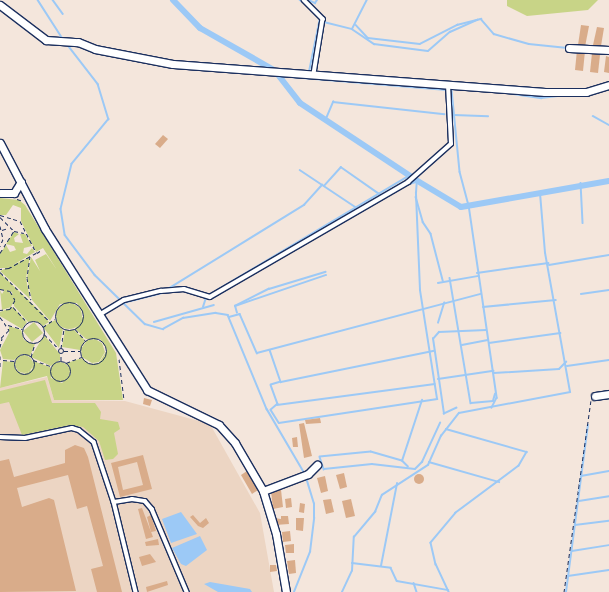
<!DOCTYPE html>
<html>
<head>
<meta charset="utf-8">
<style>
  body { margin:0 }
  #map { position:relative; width:609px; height:592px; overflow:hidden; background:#f4e6dc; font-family:Mali,sans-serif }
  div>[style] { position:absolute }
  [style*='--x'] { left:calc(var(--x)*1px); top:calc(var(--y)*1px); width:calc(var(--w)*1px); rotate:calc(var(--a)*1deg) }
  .built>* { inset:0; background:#ecd5c3 }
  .green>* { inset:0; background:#c8d487 }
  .round { border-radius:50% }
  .water>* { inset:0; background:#9cc9f6 }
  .stream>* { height:1.5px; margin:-0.75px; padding:0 0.75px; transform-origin:0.75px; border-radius:0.75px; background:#9cc9f6 }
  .canal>* { height:6px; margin:-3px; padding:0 3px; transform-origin:3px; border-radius:3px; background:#9cc9f6 }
  .building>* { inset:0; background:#d9ac8a }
  .path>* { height:1px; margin-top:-0.5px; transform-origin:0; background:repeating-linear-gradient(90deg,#1b2f5e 0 4px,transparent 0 7px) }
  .path>.ring { margin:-0.5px; padding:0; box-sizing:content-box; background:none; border:1px solid #1b2f5e; border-radius:50% }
  .roads { filter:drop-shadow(1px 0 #1b2f5e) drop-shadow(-1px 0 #1b2f5e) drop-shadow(0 1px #1b2f5e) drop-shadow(0 -1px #1b2f5e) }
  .service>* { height:3.5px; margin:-1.75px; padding:0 1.75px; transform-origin:1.75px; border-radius:1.75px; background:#fff }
  .minor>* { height:7px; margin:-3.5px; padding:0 3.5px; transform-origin:3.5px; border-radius:3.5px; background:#fff }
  span { translate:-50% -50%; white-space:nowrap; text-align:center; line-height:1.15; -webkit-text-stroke:3px #fff; paint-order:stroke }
</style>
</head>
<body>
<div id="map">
  <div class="built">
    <div style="clip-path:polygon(47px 377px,54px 400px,125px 401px,210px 424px,260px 513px,274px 592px,0 592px,0 388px)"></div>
  </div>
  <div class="green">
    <div style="clip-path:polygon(507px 0,598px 0,588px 10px,527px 16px,507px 6px)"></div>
    <div style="clip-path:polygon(0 198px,19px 200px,25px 205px,116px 353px,123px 400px,54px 400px,47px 376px,0 388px,3px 361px,14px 362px,15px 369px,23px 374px,32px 370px,33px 361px,50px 367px,51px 378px,62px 383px,71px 374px,67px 363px,82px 358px,89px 364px,99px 363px,107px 350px,100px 339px,86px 339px,75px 329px,84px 315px,77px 303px,60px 304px,50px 321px,32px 300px,27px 278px,31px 257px,40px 271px,35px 260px,46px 254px,57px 270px,43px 248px,36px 252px,21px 221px,21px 208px,13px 205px,6px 215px,0 215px)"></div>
    <div style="clip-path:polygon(14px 232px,19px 234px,14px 238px,15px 242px,23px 243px,20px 234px,25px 234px,32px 246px,24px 248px,23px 253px,27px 254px,32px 248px,35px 252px,8px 268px,0 268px,0 254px,6px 245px,10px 252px,16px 250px,14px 246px,6px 244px)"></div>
    <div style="clip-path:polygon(30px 257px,26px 278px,30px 299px,0 271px)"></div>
    <div style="clip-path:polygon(0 273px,42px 313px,49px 322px,43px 326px,36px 321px,28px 322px,14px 306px,12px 292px,0 289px)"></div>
    <div style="clip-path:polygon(5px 289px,13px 295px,14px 301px,11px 307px,2px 310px,0 290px,2px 294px)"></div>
    <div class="round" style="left:56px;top:303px;width:26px;height:26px"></div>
    <div style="clip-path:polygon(13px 307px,27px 322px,22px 329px,0 316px,0 312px)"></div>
    <div style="clip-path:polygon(55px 320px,63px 329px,59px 348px,43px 327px)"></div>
    <div style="clip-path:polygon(34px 322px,43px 333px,32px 342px,23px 331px)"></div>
    <div style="clip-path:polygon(9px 326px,21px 330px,24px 340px,35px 344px,30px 356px,22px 354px,14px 360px,3px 359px,0 350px,9px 333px)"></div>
    <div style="clip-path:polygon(65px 330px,74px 330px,85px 340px,80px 350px,62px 347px)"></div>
    <div style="clip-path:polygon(44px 335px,60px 354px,60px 360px,51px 366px,31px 357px)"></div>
    <div style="clip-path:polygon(95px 339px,102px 343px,105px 352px,99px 362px,92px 363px,82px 357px,81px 349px,87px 340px)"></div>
    <div class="round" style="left:15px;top:355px;width:18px;height:18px"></div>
    <div class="round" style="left:50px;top:362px;width:20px;height:20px"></div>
    <div style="clip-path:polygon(45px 380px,52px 403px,95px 403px,101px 412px,100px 419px,118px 422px,120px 429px,114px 433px,118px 454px,113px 459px,105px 460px,99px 441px,83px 427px,70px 425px,22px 435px,9px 402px,0 404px,0 391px)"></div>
  </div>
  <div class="water">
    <div style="clip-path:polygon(181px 512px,197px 534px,171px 543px,162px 519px)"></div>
    <div style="clip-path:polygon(200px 536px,207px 550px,186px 566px,181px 564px,172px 548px)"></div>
    <div style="clip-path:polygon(210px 582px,250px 589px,252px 592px,218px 592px,204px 584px)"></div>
  </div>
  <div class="stream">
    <div style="--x:38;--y:0;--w:46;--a:57.3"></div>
    <div style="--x:53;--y:0;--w:17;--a:54"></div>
    <div style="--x:300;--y:0;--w:6;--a:31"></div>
    <div style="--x:309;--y:0;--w:7;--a:27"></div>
    <div style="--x:315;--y:3;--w:4;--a:-56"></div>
    <div style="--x:324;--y:22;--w:29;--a:14"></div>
    <div style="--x:352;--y:29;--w:33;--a:-63"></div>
    <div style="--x:356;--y:25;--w:18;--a:47"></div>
    <div style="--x:368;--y:38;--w:52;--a:6.6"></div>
    <div style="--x:420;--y:44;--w:42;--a:-27.2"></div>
    <div style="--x:457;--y:25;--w:25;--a:-14"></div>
    <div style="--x:481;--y:19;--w:20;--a:49"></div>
    <div style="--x:494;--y:34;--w:36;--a:16"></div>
    <div style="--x:529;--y:44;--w:36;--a:6"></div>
    <div style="--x:352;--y:29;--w:27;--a:34"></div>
    <div style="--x:374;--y:44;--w:54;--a:7.4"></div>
    <div style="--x:428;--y:51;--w:29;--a:-41"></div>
    <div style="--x:450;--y:32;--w:30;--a:-24"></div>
    <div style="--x:67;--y:44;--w:51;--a:52.2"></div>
    <div style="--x:98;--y:84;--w:37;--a:73"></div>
    <div style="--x:109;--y:119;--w:58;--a:129.4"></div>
    <div style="--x:72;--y:164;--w:46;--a:103.7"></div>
    <div style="--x:61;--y:209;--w:26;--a:81"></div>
    <div style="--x:65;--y:235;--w:50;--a:53.1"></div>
    <div style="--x:95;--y:275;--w:70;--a:44.4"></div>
    <div style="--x:145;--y:324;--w:19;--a:16"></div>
    <div style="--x:163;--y:329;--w:23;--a:-29"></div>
    <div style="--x:183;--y:318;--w:33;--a:-9"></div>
    <div style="--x:216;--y:313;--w:12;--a:9"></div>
    <div style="--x:228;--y:315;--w:102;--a:67.5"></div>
    <div style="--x:267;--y:409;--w:73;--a:59.6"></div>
    <div style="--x:309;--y:72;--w:55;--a:-78.5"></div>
    <div style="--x:279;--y:76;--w:168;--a:4.8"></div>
    <div style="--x:452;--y:90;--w:82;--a:84.4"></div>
    <div style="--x:460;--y:172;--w:34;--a:75"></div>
    <div style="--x:469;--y:205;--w:195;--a:81.7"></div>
    <div style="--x:497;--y:398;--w:11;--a:117"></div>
    <div style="--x:494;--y:91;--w:48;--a:8.5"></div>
    <div style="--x:541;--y:98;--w:23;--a:-7"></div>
    <div style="--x:587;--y:95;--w:16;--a:-18"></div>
    <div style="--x:454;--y:115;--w:34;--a:2"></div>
    <div style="--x:593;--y:116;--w:18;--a:29"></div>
    <div style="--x:325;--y:121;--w:21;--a:-67"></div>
    <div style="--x:333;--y:102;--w:112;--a:6.2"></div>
    <div style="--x:300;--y:170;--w:69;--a:33.7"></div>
    <div style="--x:581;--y:183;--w:40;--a:87.1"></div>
    <div style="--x:406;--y:185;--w:10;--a:-17"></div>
    <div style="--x:324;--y:186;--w:25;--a:-48"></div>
    <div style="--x:341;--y:167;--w:49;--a:35"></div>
    <div style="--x:416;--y:193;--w:13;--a:-86"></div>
    <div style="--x:416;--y:197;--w:26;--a:74"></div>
    <div style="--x:423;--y:222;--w:14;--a:56"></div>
    <div style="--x:431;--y:234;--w:48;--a:75.4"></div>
    <div style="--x:549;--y:265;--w:61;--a:-9.5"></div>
    <div style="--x:477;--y:273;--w:72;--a:-8"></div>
    <div style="--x:450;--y:278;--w:127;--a:80.5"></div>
    <div style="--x:471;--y:403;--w:22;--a:-5"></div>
    <div style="--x:493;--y:401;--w:7;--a:-74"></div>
    <div style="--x:438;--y:283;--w:41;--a:-9.9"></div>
    <div style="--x:168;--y:289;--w:160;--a:-31.7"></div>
    <div style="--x:304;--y:205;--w:27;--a:-48"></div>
    <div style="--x:581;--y:294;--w:28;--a:-8"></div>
    <div style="--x:209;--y:295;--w:234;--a:-30.8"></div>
    <div style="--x:213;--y:298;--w:44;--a:-31.2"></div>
    <div style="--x:123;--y:303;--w:40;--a:-14.4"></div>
    <div style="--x:235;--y:306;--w:38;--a:-27"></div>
    <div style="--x:269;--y:289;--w:59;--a:-16.9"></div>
    <div style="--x:203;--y:307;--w:9;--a:-72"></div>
    <div style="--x:483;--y:307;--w:73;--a:-5.5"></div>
    <div style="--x:237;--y:313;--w:7;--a:-106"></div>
    <div style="--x:235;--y:306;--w:96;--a:-18.8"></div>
    <div style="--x:229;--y:317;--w:11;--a:-15"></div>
    <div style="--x:240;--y:314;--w:43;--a:66.4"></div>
    <div style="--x:257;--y:353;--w:231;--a:-14.8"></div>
    <div style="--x:154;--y:322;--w:62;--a:-15.8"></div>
    <div style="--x:438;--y:323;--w:21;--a:-73"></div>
    <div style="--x:489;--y:343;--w:72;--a:-8"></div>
    <div style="--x:462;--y:345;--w:26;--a:-11"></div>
    <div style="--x:270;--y:350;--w:34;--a:71"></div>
    <div style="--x:281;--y:382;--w:10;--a:163"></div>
    <div style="--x:271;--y:385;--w:20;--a:70"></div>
    <div style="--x:278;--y:404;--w:9;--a:139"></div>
    <div style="--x:271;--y:410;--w:15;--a:58"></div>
    <div style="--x:279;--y:423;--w:160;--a:-8.6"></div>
    <div style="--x:437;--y:399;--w:110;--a:-98.9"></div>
    <div style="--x:420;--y:290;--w:97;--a:-92.4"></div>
    <div style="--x:567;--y:366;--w:42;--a:-8.1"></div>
    <div style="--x:494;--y:373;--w:65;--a:-3.5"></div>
    <div style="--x:559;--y:369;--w:10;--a:-45"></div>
    <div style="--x:438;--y:379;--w:56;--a:-8.3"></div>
    <div style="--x:281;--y:382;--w:156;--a:-11.5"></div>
    <div style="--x:277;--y:405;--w:159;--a:-7.6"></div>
    <div style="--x:457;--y:408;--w:14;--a:155"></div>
    <div style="--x:444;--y:414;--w:76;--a:-98.3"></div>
    <div style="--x:433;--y:339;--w:9;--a:-49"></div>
    <div style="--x:439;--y:332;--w:47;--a:-2.4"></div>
    <div style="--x:446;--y:429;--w:84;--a:15.9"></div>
    <div style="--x:527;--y:452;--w:16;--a:120"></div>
    <div style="--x:519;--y:466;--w:79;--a:143.3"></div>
    <div style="--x:456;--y:513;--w:39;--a:130"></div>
    <div style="--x:431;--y:543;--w:22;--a:77"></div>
    <div style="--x:436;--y:564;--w:31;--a:65"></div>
    <div style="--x:402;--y:461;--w:64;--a:-71.8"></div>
    <div style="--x:429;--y:462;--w:73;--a:15.9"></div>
    <div style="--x:408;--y:467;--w:8;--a:-135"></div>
    <div style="--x:402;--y:461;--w:32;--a:-164"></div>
    <div style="--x:371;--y:452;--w:51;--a:174.4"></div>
    <div style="--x:320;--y:457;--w:13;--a:72"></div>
    <div style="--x:324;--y:469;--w:48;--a:-5.9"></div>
    <div style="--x:372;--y:464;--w:43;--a:6.6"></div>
    <div style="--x:415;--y:469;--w:10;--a:-45"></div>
    <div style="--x:422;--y:462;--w:43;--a:-65.2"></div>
    <div style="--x:581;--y:476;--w:28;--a:-10"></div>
    <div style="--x:579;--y:501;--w:30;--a:-9"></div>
    <div style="--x:575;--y:525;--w:34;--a:-7"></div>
    <div style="--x:572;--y:551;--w:37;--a:-9"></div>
    <div style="--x:352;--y:563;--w:39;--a:7"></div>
    <div style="--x:391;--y:568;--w:14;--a:65"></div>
    <div style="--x:397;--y:581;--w:52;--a:10"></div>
    <div style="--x:381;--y:566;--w:84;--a:-79"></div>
    <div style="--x:568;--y:576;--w:41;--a:-8.3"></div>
    <div style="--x:414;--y:583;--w:9;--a:72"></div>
    <div style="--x:294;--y:592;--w:43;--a:-68.2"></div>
    <div style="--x:310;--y:552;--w:34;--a:-83"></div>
    <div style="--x:314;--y:518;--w:14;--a:-90"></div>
    <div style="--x:314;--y:504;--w:27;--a:-107"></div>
    <div style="--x:342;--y:592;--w:23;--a:-65"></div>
    <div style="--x:352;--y:571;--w:34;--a:-87"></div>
    <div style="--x:354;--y:537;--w:33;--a:-50"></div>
    <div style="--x:375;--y:512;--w:18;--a:-68"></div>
    <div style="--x:382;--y:495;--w:55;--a:-33.1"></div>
    <div style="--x:428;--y:465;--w:32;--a:-66"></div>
    <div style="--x:441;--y:436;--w:29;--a:-52"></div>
    <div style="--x:459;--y:413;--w:113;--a:-10.7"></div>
    <div style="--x:570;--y:392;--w:141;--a:-100.2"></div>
    <div style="--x:545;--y:253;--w:59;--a:-94.8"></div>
    <div style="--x:566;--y:592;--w:168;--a:-82.5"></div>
  </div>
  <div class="canal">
    <div style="--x:173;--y:0;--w:39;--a:46"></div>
    <div style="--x:200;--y:28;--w:85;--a:29.6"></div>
    <div style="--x:279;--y:76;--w:34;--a:52"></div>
    <div style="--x:300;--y:103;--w:134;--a:33.5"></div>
    <div style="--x:416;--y:180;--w:52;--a:31"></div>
    <div style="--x:461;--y:207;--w:150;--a:-10"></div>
  </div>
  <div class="building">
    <div style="clip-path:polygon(581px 25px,589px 26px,585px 47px,578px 45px)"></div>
    <div style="clip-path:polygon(597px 27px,604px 28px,601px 46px,593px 45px)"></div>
    <div style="clip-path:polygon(577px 50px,585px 51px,583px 71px,575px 70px)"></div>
    <div style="clip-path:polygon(592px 53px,600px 55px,598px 73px,590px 72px)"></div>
    <div style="clip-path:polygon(606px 56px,609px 57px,609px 73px,604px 72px)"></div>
    <div style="clip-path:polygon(163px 135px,168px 139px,160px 148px,155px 144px)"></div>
    <div style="clip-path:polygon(144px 398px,152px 400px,150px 406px,143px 404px)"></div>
    <div style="clip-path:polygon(320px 418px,321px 423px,306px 424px,305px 420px)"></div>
    <div style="clip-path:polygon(304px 423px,312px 456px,304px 458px,299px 424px)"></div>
    <div style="clip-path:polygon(297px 437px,298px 447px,293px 447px,292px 438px)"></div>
    <div style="clip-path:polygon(75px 445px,84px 448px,88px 457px,122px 592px,97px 592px,91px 569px,103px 566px,87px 506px,77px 509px,68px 475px,17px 488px,22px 507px,49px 498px,54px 500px,76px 591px,0 592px,0 461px,9px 459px,14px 477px,65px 463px,65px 450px)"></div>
    <div style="clip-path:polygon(evenodd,143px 455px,152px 489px,120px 497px,111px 463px,143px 455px,137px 462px,143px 485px,123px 490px,118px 467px,137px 462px)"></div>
    <div style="clip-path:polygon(247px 471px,258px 490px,252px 494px,241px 475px)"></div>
    <div style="clip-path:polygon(344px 473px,347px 487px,340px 489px,336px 475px)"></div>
    <div class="round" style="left:414px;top:474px;width:10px;height:10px"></div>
    <div style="clip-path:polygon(325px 476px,328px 491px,321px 493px,317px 478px)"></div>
    <div style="clip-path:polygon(281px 490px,283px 507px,273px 509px,271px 491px)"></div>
    <div style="clip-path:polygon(291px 498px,292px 507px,286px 508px,285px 499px)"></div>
    <div style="clip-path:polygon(331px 499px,334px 512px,326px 514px,323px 500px)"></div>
    <div style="clip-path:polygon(351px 499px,355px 516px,346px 518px,342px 501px)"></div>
    <div style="clip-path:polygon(300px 503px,305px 504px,304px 513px,299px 512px)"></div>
    <div style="clip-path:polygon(142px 508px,153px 537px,146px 539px,138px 509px)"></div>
    <div style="clip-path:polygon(151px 515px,156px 531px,151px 532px,147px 517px)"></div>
    <div style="clip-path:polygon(193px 515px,200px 523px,206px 518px,209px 523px,203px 528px,198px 526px,190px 517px)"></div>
    <div style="clip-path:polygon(281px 516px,288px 516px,289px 524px,275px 525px,274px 518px,281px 519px)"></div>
    <div style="clip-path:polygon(296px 518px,304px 518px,303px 531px,296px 530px)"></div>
    <div style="clip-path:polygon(290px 531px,291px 541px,283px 542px,282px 532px)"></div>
    <div style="clip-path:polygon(158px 539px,159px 545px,146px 546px,145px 542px)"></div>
    <div style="clip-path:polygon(294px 544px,294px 553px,286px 553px,285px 545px)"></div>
    <div style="clip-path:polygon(150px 554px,156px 562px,142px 566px,139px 557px)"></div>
    <div style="clip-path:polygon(295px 560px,296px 573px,289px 574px,287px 561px)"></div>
    <div style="clip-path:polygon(270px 565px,276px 565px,277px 571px,270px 572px)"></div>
    <div style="clip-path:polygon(167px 581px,168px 585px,147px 592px,146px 587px)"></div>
  </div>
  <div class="path">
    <div style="--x:17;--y:199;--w:6;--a:18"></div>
    <div style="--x:0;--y:215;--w:21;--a:17"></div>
    <div style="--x:20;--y:221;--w:36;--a:63"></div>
    <div style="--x:36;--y:253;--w:31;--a:151"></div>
    <div style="--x:9;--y:268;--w:9;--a:174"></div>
    <div style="--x:0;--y:217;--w:20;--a:45"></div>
    <div style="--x:14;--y:231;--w:10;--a:11"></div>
    <div style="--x:0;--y:226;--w:13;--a:77"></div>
    <div style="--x:3;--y:239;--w:8;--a:113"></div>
    <div style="--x:2;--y:230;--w:6;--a:-18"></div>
    <div style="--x:0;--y:253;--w:26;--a:-58"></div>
    <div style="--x:37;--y:253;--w:7;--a:-34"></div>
    <div style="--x:30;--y:256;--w:22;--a:98"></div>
    <div style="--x:27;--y:278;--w:22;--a:80"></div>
    <div style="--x:0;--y:272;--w:71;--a:45"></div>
    <div style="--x:0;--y:289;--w:10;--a:11"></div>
    <div style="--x:10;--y:291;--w:10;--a:61"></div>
    <div style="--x:15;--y:300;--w:10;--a:119"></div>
    <div style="--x:10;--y:309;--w:10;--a:174"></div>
    <div class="ring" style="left:55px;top:302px;width:27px;height:27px"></div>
    <div style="--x:13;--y:307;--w:21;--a:47"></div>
    <div style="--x:0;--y:317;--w:16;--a:55"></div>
    <div style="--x:9;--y:330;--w:13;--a:135"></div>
    <div class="ring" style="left:22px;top:321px;width:21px;height:21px"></div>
    <div style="--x:8;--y:325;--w:15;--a:16"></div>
    <div style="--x:43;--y:327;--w:14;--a:-34"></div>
    <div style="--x:75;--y:329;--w:15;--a:48"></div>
    <div style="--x:44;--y:334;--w:21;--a:45"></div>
    <div class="ring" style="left:80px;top:338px;width:25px;height:25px"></div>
    <div style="--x:0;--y:347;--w:9;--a:-77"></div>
    <div style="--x:61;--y:348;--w:19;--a:-81"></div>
    <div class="ring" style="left:58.5px;top:348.5px;width:4px;height:4px"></div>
    <div style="--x:64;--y:351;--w:16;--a:0"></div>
    <div class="ring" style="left:14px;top:354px;width:19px;height:19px"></div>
    <div style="--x:0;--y:356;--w:12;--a:90"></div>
    <div style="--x:31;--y:357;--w:15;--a:-74"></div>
    <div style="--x:119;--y:359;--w:41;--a:83"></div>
    <div style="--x:3;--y:360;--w:11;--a:5"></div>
    <div style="--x:33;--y:360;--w:18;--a:19"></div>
    <div class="ring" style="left:50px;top:361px;width:19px;height:19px"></div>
    <div style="--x:61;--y:361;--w:7;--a:-90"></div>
    <div style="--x:66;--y:363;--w:17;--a:-21"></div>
    <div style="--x:564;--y:592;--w:193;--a:-82"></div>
  </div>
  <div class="roads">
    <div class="service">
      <div style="--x:304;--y:0;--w:27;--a:45"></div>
      <div style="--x:323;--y:19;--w:56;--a:99.3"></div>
      <div style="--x:99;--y:315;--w:29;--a:-31"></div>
      <div style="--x:124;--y:300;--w:38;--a:-14"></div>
      <div style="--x:161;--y:291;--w:23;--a:-5"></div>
      <div style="--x:184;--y:289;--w:27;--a:17"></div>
      <div style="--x:210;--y:297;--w:229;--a:-30.1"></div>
      <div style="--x:408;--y:182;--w:57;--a:-41.5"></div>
      <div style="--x:451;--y:144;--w:59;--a:-92.9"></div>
      <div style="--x:0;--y:437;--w:25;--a:2"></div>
      <div style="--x:25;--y:438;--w:48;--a:-12"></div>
      <div style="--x:72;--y:428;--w:7;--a:16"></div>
      <div style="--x:79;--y:430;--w:19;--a:39"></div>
      <div style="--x:94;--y:442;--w:63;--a:71.6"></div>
      <div style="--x:114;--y:502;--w:93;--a:76.3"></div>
      <div style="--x:114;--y:502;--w:18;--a:-9"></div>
      <div style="--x:132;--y:499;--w:13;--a:9"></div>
      <div style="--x:145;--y:501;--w:11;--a:49"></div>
      <div style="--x:152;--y:509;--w:90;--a:67.1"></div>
    </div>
    <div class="minor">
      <div style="--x:0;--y:5;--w:58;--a:37.3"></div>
      <div style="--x:46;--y:40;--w:32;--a:4"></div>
      <div style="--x:78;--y:42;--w:18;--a:22"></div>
      <div style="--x:95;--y:49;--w:79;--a:10.9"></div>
      <div style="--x:173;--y:64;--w:373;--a:4.3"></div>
      <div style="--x:545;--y:92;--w:41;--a:0"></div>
      <div style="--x:586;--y:92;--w:24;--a:-17"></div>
      <div style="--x:569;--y:48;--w:40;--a:2.9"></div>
      <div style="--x:0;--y:143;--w:97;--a:62.4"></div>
      <div style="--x:45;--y:229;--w:191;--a:57.6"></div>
      <div style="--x:147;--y:390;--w:80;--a:25.9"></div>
      <div style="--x:219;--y:425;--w:24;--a:48"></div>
      <div style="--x:235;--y:443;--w:56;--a:59.7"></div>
      <div style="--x:263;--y:491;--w:48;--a:-20.7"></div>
      <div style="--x:308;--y:474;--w:13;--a:-45"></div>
      <div style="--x:0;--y:193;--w:14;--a:0"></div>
      <div style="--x:14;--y:193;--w:13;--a:-58"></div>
      <div style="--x:595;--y:396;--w:14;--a:-8"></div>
      <div style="--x:263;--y:491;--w:45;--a:73.2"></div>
      <div style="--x:276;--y:534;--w:59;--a:80.2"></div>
    </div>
  </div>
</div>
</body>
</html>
